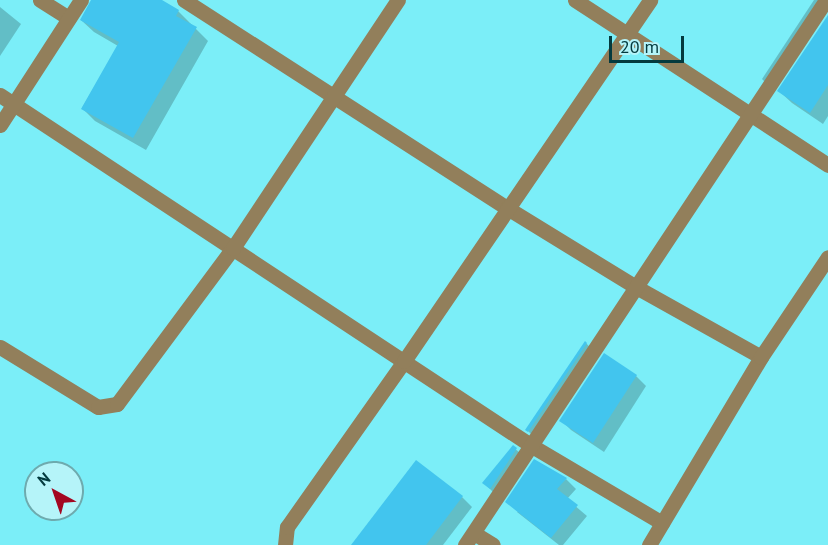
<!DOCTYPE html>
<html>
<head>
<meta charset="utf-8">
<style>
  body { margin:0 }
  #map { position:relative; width:828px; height:545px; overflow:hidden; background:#7beef8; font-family:"PT Sans",sans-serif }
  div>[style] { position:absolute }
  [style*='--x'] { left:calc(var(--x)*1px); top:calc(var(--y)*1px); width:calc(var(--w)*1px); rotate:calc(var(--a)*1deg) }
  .shadow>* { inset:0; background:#0003 }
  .building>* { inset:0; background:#42c5ee }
  .minor>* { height:15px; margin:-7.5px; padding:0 7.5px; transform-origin:7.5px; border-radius:7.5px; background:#927f5b }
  span { translate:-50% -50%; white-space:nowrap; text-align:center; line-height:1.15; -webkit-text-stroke:6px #b5f4f9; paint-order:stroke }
  .north { position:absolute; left:24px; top:461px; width:60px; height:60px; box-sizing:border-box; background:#b5f4f9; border:2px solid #6eaaae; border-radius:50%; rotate:320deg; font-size:16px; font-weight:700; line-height:24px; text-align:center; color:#033a3e }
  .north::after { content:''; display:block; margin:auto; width:21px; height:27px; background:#a30721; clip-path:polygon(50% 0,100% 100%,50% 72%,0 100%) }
  .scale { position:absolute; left:609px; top:36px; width:75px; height:27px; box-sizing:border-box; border:3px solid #033a3e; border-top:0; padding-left:8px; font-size:18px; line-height:21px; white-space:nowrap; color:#033a3e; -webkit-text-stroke:4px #b5f4f9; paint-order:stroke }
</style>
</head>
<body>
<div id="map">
  <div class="shadow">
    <div style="clip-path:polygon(92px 0,159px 0,178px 11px,208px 41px,146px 150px,95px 121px,82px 108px,118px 46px,94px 32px,81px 20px)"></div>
    <div style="clip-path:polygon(814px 0,828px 0,773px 90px,762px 79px)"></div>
    <div style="clip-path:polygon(0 7px,21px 24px,0 56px)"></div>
    <div style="clip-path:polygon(828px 17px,828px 116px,823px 124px,792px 103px,779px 91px)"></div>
    <div style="clip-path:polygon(586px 343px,596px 354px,537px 440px,527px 430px)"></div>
    <div style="clip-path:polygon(604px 355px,636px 376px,646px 386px,604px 452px,571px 430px,561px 420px)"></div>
    <div style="clip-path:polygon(513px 447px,527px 459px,494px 493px,484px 483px)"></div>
    <div style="clip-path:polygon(566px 479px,576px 489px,567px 499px,587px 516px,563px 545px,559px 545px,517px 512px)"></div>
    <div style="clip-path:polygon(462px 497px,472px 507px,443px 545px,353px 545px)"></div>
  </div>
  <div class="building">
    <div style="clip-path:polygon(91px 0,162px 0,179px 10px,176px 16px,197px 27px,133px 138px,81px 109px,119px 42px,80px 20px)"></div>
    <div style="clip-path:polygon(828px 15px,828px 85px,810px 113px,777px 91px)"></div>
    <div style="clip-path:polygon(585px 341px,587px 343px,528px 432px,525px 430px)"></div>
    <div style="clip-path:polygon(604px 353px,637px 375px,593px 443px,559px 421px)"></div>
    <div style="clip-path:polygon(513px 445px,517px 448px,490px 489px,482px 483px)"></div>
    <div style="clip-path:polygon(534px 459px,567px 478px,557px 489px,578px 505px,551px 538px,505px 502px)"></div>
    <div style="clip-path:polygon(416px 460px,463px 496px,426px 545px,351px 545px)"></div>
  </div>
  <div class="minor">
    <div style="--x:40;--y:0;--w:34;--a:32"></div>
    <div style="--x:184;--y:0;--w:384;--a:32.8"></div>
    <div style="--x:507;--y:208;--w:151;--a:31.5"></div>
    <div style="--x:636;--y:287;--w:143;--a:29.2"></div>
    <div style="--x:575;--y:0;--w:302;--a:33.1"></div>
    <div style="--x:0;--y:95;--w:637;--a:33.42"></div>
    <div style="--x:532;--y:446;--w:151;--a:30.6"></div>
    <div style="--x:0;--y:125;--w:149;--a:-57.1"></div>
    <div style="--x:0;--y:347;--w:115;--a:31.5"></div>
    <div style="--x:98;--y:407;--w:19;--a:-9"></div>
    <div style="--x:117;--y:404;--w:194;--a:-53.4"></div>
    <div style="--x:233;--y:248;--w:298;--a:-56.4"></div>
    <div style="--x:474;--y:533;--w:22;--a:32"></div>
    <div style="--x:285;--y:545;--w:18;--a:-84"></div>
    <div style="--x:287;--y:527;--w:203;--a:-54.8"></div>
    <div style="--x:404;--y:361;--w:437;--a:-55.7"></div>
    <div style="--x:465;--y:545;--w:654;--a:-56.48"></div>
    <div style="--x:649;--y:545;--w:219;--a:-59.2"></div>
    <div style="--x:761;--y:357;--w:120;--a:-56.2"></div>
  </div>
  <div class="north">N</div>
  <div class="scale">20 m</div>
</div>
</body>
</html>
